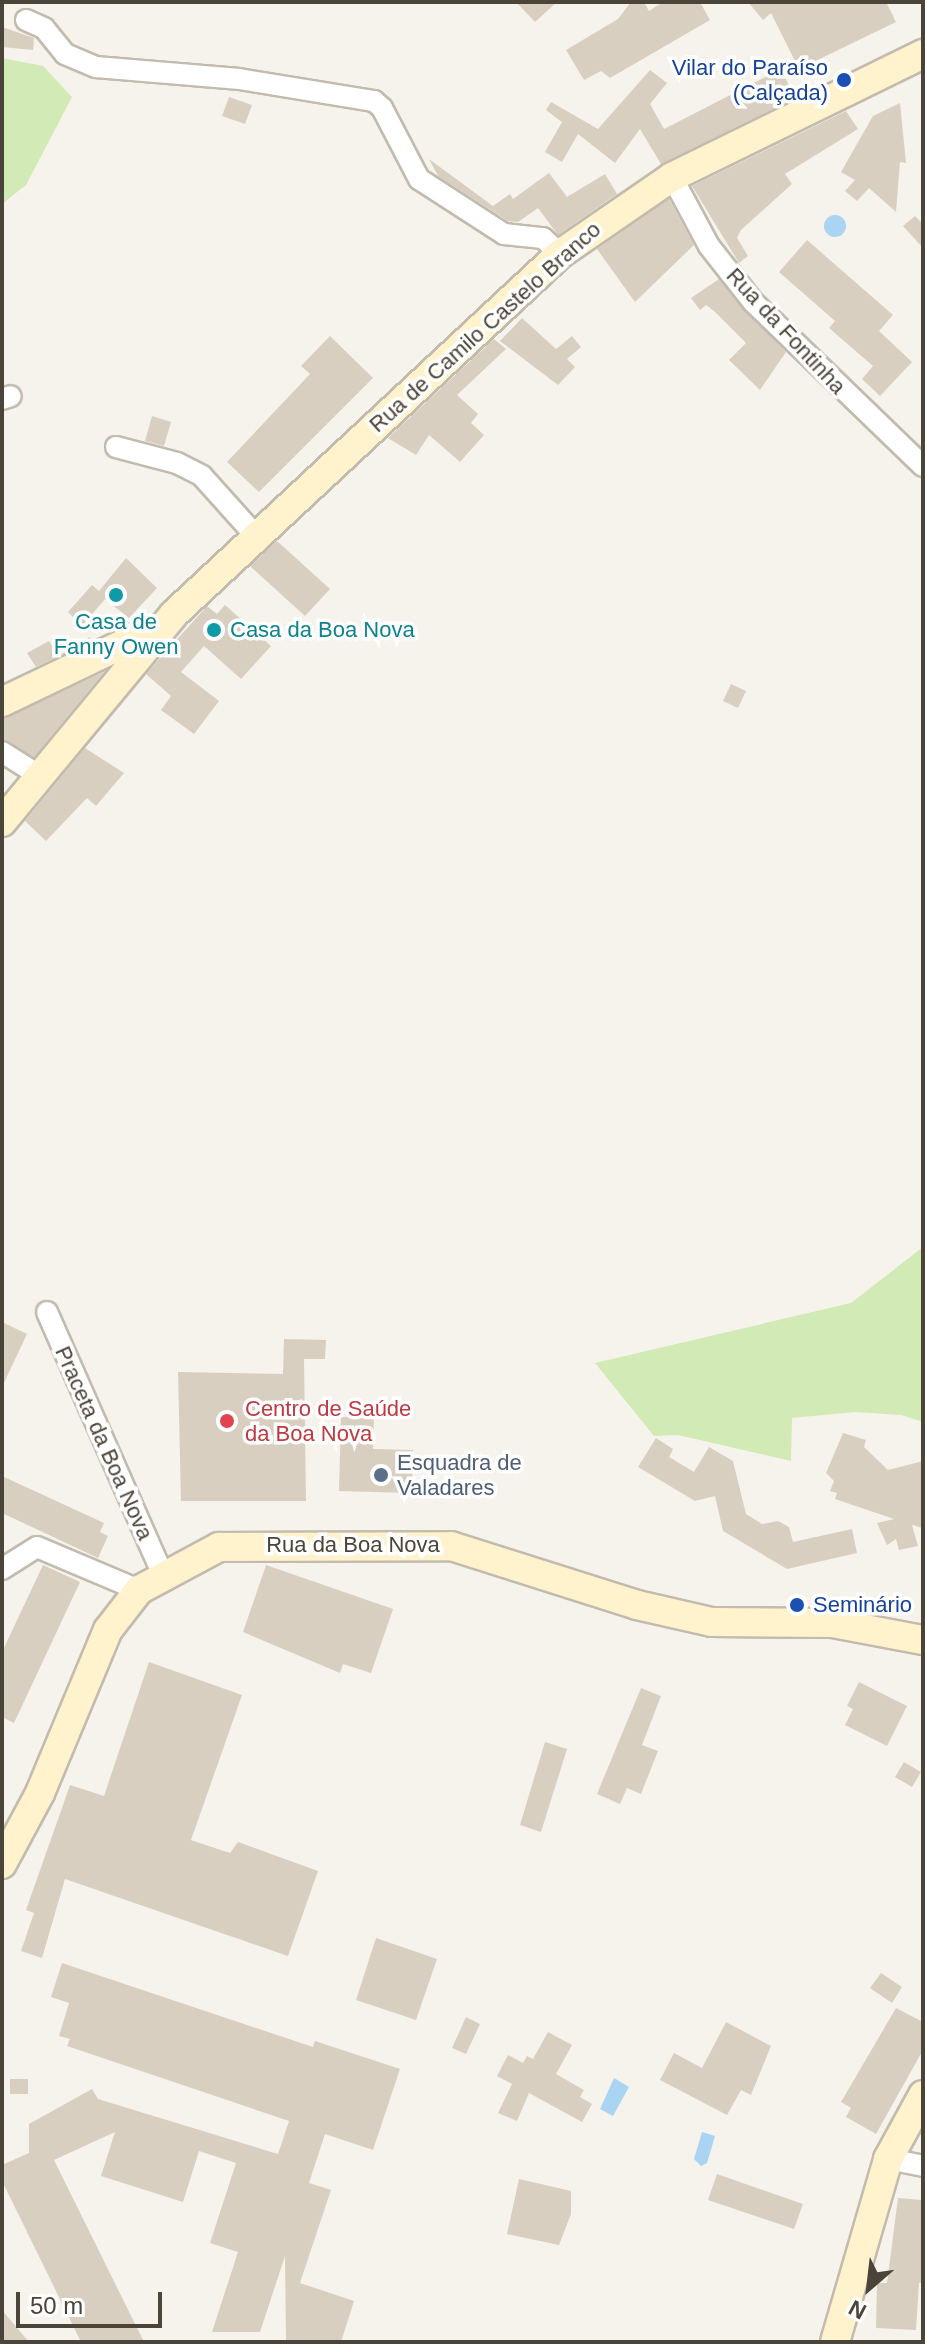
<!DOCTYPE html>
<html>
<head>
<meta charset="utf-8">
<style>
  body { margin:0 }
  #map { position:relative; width:925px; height:2344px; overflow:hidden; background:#f6f3ec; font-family:Helvetica,sans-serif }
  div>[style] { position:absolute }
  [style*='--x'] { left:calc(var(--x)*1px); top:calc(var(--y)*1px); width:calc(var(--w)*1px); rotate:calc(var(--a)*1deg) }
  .green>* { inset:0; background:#d2eab5 }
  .water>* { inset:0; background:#a9d4f2 }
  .round { border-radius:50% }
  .building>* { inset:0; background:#d8cfc1 }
  .roads { filter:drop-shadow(2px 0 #c2bbae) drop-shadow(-2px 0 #c2bbae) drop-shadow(0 2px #c2bbae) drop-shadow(0 -2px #c2bbae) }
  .street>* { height:20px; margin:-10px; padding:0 10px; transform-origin:10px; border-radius:10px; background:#fff }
  .secondary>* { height:28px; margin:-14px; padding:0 14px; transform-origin:14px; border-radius:14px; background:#fff3cd }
  .dots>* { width:22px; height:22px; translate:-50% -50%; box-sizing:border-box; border:4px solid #fff; border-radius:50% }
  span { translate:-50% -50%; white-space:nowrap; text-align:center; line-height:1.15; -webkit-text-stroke:7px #fff; paint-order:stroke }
  .transit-label { font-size:22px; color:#164399 }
  .right { translate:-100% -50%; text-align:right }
  .left { translate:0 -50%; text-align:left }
  .street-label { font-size:22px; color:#4b4439 }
  .culture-label { font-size:22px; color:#0d838f }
  .health-label { font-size:22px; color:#be3a42 }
  .service-label { font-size:22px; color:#4e5e75 }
  .frame { position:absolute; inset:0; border:4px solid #4b4439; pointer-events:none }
  .north { position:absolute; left:829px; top:2248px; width:80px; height:80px; -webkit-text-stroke:6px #fff; paint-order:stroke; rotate:208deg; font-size:22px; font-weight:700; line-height:32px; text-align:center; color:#4b4439 }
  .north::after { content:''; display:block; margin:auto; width:28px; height:36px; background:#4b4439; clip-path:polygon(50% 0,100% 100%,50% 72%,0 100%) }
  .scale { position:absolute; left:16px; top:2292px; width:146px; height:36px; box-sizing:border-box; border:4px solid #4b4439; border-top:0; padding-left:10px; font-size:24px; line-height:28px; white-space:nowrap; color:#4b4439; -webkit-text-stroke:6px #fff; paint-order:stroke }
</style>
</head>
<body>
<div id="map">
  <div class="green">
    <div style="clip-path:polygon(2px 58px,43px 66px,72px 97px,26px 185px,2px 204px)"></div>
    <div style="clip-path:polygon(923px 1247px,923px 1422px,901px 1415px,855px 1412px,792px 1418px,791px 1461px,678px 1435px,654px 1436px,595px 1363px,851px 1303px)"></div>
  </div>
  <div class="water">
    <div class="round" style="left:824px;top:215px;width:22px;height:22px"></div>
    <div style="clip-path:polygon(614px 2078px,629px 2087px,613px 2116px,600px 2109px)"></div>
    <div style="clip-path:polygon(702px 2132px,715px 2136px,707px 2163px,701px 2166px,694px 2159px)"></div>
  </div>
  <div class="building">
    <div style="clip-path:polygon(516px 2px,557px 2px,535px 22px)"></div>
    <div style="clip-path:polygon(631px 2px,644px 2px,649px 11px,663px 2px,700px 2px,710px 20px,610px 78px,601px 71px,584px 80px,566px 50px,618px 19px)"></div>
    <div style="clip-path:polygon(748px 2px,886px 2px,896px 22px,799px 69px,771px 13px,763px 20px)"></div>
    <div style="clip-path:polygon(2px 27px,34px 38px,33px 50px,2px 47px)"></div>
    <div style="clip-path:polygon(781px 69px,795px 98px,661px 164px,640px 129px,615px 163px,578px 134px,562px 162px,545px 152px,562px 122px,546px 110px,551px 102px,598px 129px,650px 70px,667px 83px,650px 104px,664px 129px)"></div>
    <div style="clip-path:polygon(229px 97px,252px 105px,245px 124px,222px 116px)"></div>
    <div style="clip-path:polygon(900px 103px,906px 163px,900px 162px,896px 212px,869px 188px,857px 201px,845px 191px,855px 180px,841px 172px,873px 116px)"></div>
    <div style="clip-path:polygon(846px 111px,858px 129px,785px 174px,792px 184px,741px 230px,737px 238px,748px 256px,739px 263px,692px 186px)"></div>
    <div style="clip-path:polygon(429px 159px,493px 206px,510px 194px,513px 199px,549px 173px,567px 197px,605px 174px,617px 194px,558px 235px,538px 208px,518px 222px,508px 221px,438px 176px)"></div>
    <div style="clip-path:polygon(669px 199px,694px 245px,635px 302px,597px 249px)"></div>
    <div style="clip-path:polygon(915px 216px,923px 224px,923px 248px,903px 226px)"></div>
    <div style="clip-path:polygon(807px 240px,893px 315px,879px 331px,912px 362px,880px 396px,862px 379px,873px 366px,829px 328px,835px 321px,779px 272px)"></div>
    <div style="clip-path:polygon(719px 279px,786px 352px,760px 390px,729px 360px,746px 343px,714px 311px,706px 305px,700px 310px,691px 298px)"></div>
    <div style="clip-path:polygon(522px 318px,556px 349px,572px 336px,581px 347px,567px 359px,575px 367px,558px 385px,500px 341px)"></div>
    <div style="clip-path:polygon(330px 336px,373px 378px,259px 492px,227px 462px,310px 374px,301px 366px)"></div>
    <div style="clip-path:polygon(494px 339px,506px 349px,457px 395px,478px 414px,471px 423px,484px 435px,460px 462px,429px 435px,416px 455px,388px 438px)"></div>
    <div style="clip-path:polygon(152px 416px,171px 422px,164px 446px,145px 441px)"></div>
    <div style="clip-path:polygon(277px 541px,330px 589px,305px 616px,250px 566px)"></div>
    <div style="clip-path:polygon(126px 558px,157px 588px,129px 618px,105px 599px,82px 626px,68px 612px,92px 585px,99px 591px)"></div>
    <div style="clip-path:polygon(225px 605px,271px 646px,241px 679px,204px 646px,181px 672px,219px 701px,194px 734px,161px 710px,171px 696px,146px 674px,207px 606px,217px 614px)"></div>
    <div style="clip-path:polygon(90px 637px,92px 640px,36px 667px,27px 653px,49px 641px,58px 656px)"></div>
    <div style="clip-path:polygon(104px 672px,34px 757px,2px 739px,2px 719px)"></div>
    <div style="clip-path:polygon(731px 684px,746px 691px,738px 708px,723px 701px)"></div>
    <div style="clip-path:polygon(85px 748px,124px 773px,96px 806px,87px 798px,46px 841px,25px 821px)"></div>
    <div style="clip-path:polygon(2px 1322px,27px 1334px,2px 1387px)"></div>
    <div style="clip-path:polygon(284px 1339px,326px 1340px,325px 1359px,304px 1359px,306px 1501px,181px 1501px,178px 1372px,283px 1374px)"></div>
    <div style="clip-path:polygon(341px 1417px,374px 1417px,373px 1449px,413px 1450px,412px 1493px,339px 1491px)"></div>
    <div style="clip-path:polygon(843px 1433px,866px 1440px,864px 1447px,888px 1470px,923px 1461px,923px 1528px,912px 1525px,918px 1546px,899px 1550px,896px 1539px,887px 1545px,877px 1523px,894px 1519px,835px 1499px,837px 1493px,830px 1491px,834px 1481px,826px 1473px)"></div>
    <div style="clip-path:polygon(656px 1438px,673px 1449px,669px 1457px,694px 1472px,709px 1447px,733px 1461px,746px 1514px,762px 1524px,778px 1521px,789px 1527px,793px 1542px,852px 1529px,857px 1553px,787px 1569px,723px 1531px,715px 1496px,695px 1501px,638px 1467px)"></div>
    <div style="clip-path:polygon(2px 1476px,104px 1523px,100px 1532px,108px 1536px,98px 1558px,2px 1513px)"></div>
    <div style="clip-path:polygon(43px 1565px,80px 1582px,14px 1723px,2px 1717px,2px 1652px)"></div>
    <div style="clip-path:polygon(266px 1565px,393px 1609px,371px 1673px,343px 1664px,340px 1673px,243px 1632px)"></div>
    <div style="clip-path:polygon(149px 1662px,242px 1695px,191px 1840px,230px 1853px,238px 1842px,318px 1871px,288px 1956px,65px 1879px,42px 1958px,21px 1951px,34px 1913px,26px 1910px,70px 1785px,104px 1796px)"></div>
    <div style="clip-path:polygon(859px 1682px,907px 1706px,887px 1746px,845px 1725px,853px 1709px,847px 1706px)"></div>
    <div style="clip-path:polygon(641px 1688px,661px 1696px,642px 1745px,658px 1751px,641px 1794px,627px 1788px,620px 1804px,597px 1794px)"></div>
    <div style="clip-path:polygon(545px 1742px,567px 1749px,541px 1832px,520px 1825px)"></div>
    <div style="clip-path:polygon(904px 1762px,921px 1772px,912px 1787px,895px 1777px)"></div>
    <div style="clip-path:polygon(376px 1938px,437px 1959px,416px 2020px,356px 2000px)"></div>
    <div style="clip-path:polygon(62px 1963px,313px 2047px,315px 2041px,400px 2069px,373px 2150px,325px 2134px,309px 2183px,331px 2190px,300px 2283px,354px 2301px,341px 2342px,286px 2342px,285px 2256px,260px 2332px,212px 2332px,238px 2252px,210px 2243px,236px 2163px,199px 2151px,183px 2202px,101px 2176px,115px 2132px,54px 2160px,144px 2342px,81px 2342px,2px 2181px,2px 2165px,29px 2153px,29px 2124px,92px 2089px,98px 2099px,278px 2154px,289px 2121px,67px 2046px,70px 2039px,59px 2036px,69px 2003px,51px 1997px)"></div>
    <div style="clip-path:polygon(881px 1973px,902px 1987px,892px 2003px,870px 1988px)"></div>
    <div style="clip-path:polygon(896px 2008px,923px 2022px,923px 2050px,876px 2134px,846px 2117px,851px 2108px,841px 2102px)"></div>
    <div style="clip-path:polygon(466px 2017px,480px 2024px,466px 2054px,452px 2048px)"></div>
    <div style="clip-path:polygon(726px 2022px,771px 2046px,751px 2095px,741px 2090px,727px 2115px,660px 2080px,674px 2053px,702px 2068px)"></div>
    <div style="clip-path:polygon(548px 2032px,572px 2045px,556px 2074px,584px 2090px,580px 2097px,592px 2104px,582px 2122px,529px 2093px,517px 2121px,498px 2113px,512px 2084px,497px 2076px,508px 2055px,523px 2063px,527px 2056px,533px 2059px)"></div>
    <div style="clip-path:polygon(10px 2079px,28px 2079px,28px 2094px,10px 2094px)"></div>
    <div style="clip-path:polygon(717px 2174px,803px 2204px,794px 2229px,708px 2200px)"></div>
    <div style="clip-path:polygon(519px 2179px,571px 2191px,571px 2214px,559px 2245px,507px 2234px)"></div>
    <div style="clip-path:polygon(898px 2198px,923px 2200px,923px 2283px,919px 2283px,916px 2330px,876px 2328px,877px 2283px,887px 2283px)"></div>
    <div style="clip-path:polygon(2px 2310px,29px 2342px,2px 2342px)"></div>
  </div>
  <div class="roads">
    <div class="street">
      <div style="--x:26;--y:20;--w:20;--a:24"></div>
      <div style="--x:44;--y:28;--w:33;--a:51"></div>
      <div style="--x:65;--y:54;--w:34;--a:23"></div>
      <div style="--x:96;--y:67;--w:144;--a:4.8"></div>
      <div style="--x:239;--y:79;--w:137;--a:9.3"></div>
      <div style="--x:374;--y:101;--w:11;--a:41"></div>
      <div style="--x:382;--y:108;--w:80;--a:62.5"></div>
      <div style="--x:419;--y:179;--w:101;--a:32.9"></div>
      <div style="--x:504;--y:234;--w:39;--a:6"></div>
      <div style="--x:543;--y:238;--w:23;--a:43"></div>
      <div style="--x:672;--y:177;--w:78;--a:61.8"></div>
      <div style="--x:709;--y:246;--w:71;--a:51.8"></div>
      <div style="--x:753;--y:302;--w:236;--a:44"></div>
      <div style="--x:2;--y:399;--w:9;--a:-18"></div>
      <div style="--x:116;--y:447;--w:63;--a:14.7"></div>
      <div style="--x:177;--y:463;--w:28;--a:27"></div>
      <div style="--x:202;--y:476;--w:79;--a:48.1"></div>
      <div style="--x:2;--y:752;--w:45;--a:32.3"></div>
      <div style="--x:47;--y:1312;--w:285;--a:66.2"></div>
      <div style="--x:2;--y:1569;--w:41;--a:-32.2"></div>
      <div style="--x:37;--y:1547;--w:111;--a:22.9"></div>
      <div style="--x:888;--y:2159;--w:36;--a:11"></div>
    </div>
    <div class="secondary">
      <div style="--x:2;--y:702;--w:164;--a:-25.6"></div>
      <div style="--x:2;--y:822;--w:270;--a:-50.4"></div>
      <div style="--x:174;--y:614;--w:528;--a:-43"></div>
      <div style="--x:560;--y:254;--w:136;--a:-34.5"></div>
      <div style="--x:672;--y:177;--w:280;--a:-26.1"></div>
      <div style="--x:2;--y:1864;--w:81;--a:-61.8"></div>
      <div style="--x:40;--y:1793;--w:177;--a:-67.4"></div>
      <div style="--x:108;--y:1630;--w:51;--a:-52.2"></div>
      <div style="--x:139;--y:1590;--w:91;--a:-28.3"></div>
      <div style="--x:219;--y:1547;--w:232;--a:-0.2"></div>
      <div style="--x:451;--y:1546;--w:195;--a:17.6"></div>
      <div style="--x:637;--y:1605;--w:77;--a:12.8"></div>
      <div style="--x:712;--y:1622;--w:121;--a:0.5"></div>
      <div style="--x:833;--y:1623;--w:92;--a:10.7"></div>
      <div style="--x:835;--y:2342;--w:191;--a:-73.8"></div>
      <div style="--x:888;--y:2159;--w:73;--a:-61.3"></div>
    </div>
  </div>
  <div class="dots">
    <div style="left:844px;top:80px;background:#1a4fb4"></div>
    <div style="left:116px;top:595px;background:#0f9aa8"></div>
    <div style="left:214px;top:630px;background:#0f9aa8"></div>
    <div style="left:227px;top:1421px;background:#e0444e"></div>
    <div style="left:381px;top:1475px;background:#5c6f8a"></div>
    <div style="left:797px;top:1605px;background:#1a4fb4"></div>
  </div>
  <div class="transit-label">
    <span class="right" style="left:828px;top:80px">Vilar do Paraíso<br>(Calçada)</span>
    <span class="left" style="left:813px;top:1605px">Seminário</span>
  </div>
  <div class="street-label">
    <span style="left:485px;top:327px;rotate:-42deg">Rua de Camilo Castelo Branco</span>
    <span style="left:786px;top:331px;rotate:47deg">Rua da Fontinha</span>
    <span style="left:104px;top:1443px;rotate:66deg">Praceta da Boa Nova</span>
    <span style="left:353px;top:1545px">Rua da Boa Nova</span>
  </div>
  <div class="culture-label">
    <span style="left:116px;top:634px">Casa de<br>Fanny Owen</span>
    <span class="left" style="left:230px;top:630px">Casa da Boa Nova</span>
  </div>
  <div class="health-label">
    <span class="left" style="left:245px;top:1421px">Centro de Saúde<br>da Boa Nova</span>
  </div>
  <div class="service-label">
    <span class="left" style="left:397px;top:1475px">Esquadra de<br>Valadares</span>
  </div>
  <div class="frame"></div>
  <div class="north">N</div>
  <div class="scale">50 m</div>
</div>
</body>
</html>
